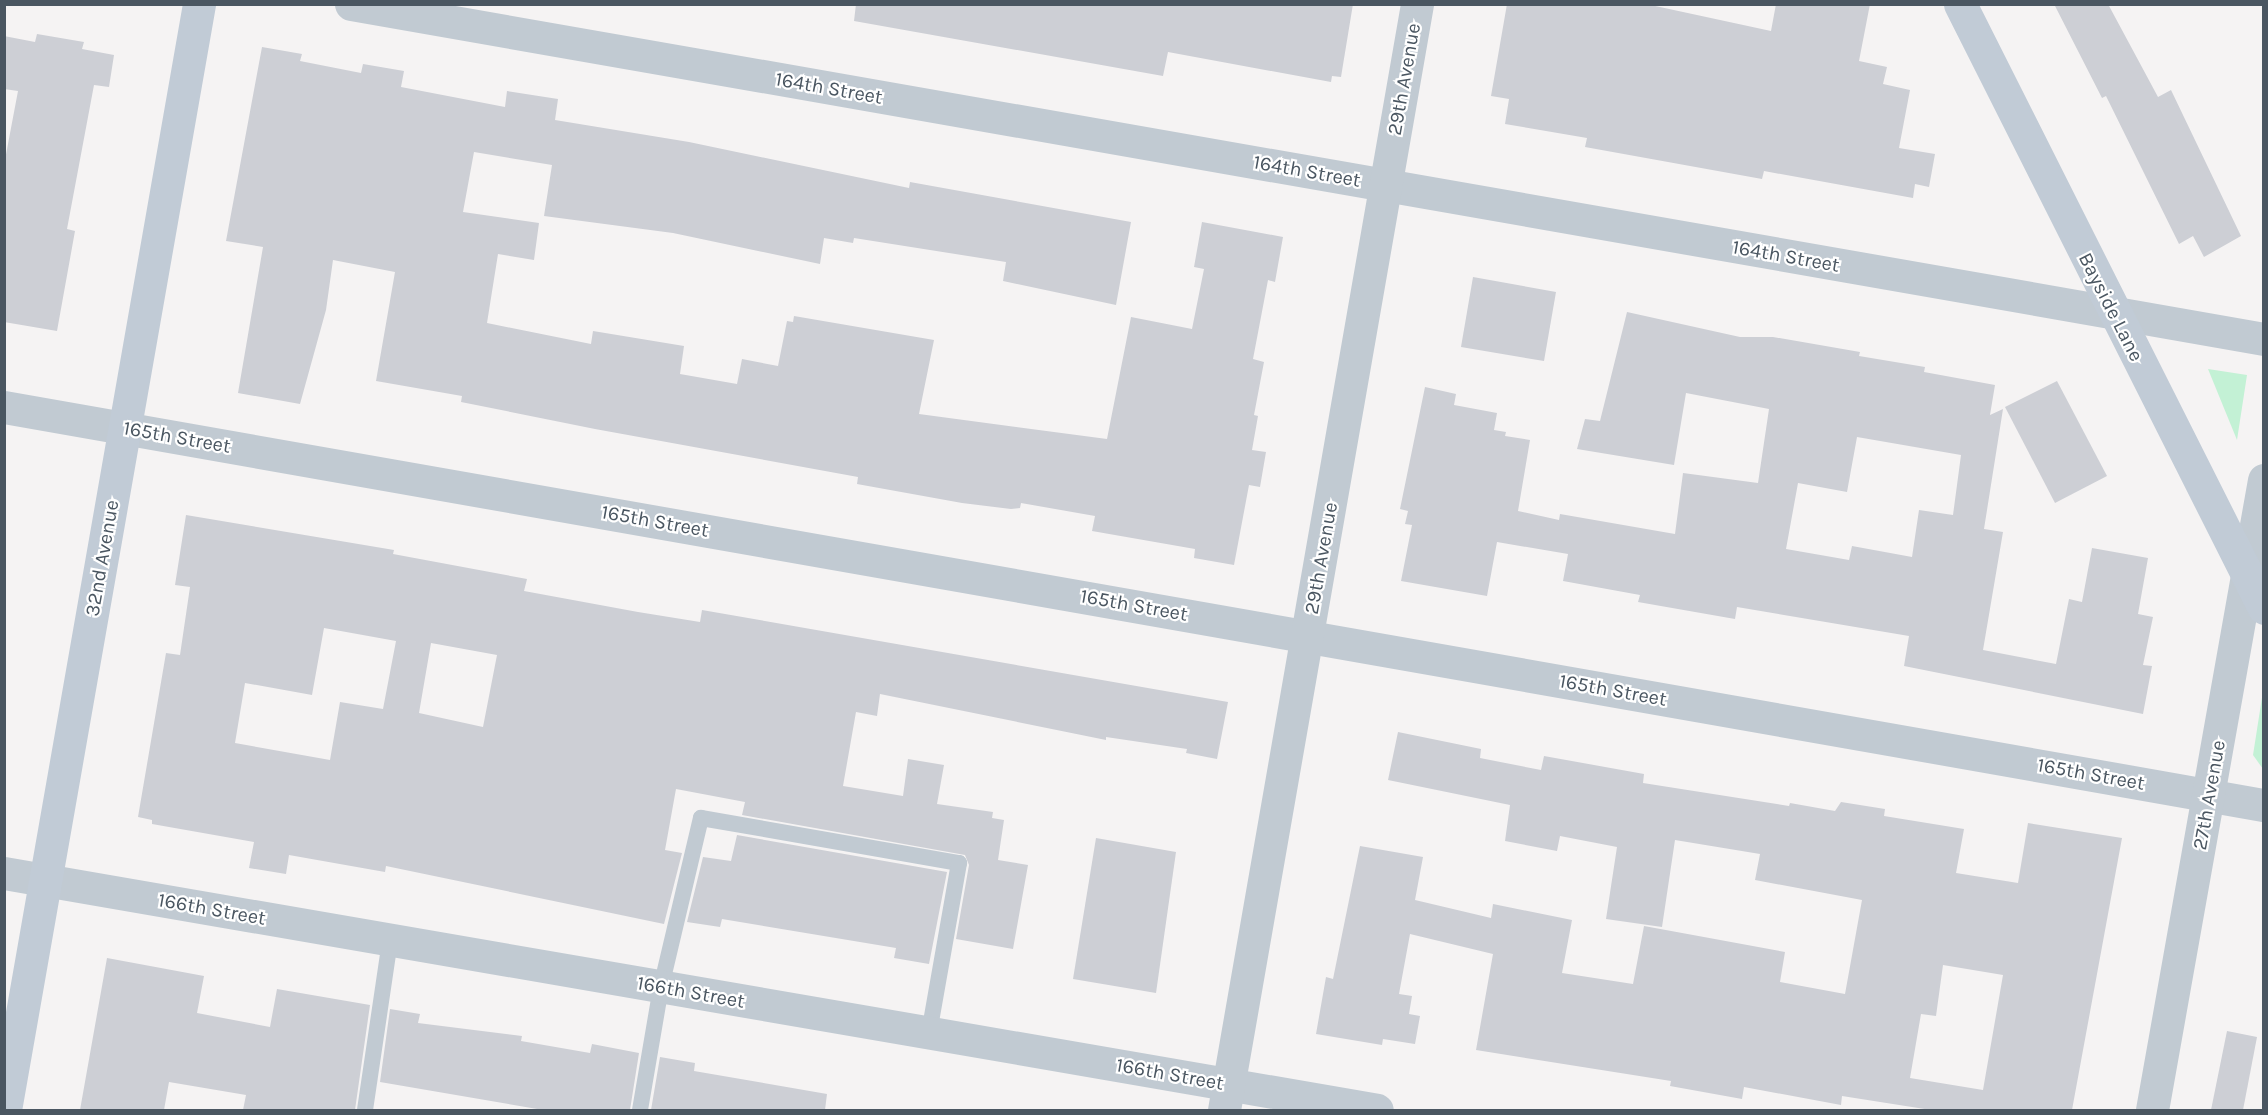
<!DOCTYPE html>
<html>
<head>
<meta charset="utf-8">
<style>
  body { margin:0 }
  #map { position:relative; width:2268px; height:1115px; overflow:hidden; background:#f5f3f3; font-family:Karla,sans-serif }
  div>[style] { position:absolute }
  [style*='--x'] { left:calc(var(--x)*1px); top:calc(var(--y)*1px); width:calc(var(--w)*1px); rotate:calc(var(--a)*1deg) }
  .green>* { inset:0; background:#c3f1d5 }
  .building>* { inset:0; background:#cdcfd5 }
  .lane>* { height:16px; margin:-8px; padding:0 8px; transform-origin:8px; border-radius:8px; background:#c1cad2 }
  .street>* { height:33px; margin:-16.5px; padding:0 16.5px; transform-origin:16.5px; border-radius:16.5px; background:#c1cad2 }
  .secondary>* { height:33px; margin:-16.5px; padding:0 16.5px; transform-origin:16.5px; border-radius:16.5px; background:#c1cbd6 }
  span { translate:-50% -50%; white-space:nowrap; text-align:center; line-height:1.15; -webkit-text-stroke:4.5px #fff; paint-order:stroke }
  .street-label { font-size:20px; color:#4a5661 }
  .frame { position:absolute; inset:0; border:6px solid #4a5661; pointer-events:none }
</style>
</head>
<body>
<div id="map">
  <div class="green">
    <div style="clip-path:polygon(2208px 369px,2247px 375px,2237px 440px)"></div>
    <div style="clip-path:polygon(2263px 691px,2263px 769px,2253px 755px)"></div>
  </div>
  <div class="building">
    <div style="clip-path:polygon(856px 4px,1353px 4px,1341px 77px,1332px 76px,1331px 82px,1168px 52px,1163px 76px,854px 21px)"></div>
    <div style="clip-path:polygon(1507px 4px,1646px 4px,1771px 31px,1776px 4px,1870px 4px,1859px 61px,1887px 67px,1883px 84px,1910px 90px,1899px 148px,1935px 154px,1929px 187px,1915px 184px,1913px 198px,1764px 171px,1762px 179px,1585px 147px,1587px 138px,1505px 124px,1509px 99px,1491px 96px)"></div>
    <div style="clip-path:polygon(2054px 4px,2108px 4px,2158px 97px,2171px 90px,2241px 236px,2204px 257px,2193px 236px,2179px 244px,2106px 96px,2102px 98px)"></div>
    <div style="clip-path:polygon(37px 34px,84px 42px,82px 49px,114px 55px,109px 87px,94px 85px,67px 229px,75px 231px,57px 331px,4px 322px,4px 165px,18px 91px,4px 89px,4px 36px,35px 42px)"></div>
    <div style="clip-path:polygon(262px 47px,302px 54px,300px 61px,361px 73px,363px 64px,404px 71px,401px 87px,505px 107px,507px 91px,558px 99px,555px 120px,689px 142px,909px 188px,910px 182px,1131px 222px,1116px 305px,1003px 281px,1006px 262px,854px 238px,853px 243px,824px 238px,820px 264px,673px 233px,544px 216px,552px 165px,474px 152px,463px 212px,539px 223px,534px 260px,498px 254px,487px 323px,591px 344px,593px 331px,684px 346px,680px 374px,737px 384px,742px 359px,778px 366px,787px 321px,793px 322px,794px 316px,934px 340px,919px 414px,1107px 439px,1131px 317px,1192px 329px,1204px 269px,1194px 267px,1202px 222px,1283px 237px,1275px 282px,1268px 280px,1253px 359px,1264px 362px,1254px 415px,1258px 416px,1252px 450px,1266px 452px,1260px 487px,1249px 485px,1234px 565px,1194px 558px,1195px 549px,1092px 531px,1095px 516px,1021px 503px,1020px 508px,1011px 509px,962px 503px,857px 484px,858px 477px,595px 429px,461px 402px,462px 396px,376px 381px,395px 272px,333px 260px,326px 310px,300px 404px,238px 393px,263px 247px,226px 241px)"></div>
    <div style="clip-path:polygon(1473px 277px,1556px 292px,1544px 361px,1461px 347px)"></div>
    <div style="clip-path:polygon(evenodd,1627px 312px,1740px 337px,1773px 337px,1860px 352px,1859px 356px,1925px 367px,1924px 372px,1995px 385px,1990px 415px,2003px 409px,1984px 529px,2003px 532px,1983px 650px,2056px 664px,2069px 599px,2082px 602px,2092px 548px,2148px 558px,2138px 614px,2153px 617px,2143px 665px,2152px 666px,2143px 714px,1904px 666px,1909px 636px,1737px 607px,1735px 619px,1638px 602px,1640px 595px,1563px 581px,1568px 554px,1497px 542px,1487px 596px,1401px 581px,1412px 525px,1405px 524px,1408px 511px,1400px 509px,1425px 387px,1456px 394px,1454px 405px,1497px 413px,1494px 430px,1506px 432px,1505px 436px,1530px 440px,1518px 511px,1559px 520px,1560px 514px,1675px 534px,1683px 473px,1758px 483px,1769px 409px,1686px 393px,1674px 465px,1577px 449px,1585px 419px,1600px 421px,1627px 312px,1857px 437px,1961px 455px,1953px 515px,1919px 510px,1912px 557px,1852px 546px,1849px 560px,1786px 549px,1798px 483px,1847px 492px,1857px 437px)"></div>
    <div style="clip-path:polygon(2057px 381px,2107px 476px,2055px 503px,2005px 407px)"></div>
    <div style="clip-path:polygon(evenodd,186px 515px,394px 550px,393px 554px,527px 579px,524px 591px,638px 612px,700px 622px,702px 610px,1228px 702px,1217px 759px,1186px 753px,1187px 749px,1106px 737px,1106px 740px,880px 694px,877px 716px,856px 712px,843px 786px,903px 796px,908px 759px,944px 765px,937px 804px,993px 812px,992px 818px,1004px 820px,998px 860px,1028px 865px,1013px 949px,956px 939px,969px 865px,965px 855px,742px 815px,745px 802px,676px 789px,665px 850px,682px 853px,664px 924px,386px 866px,385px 872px,289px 855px,286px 874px,249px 868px,254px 842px,152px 824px,152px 820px,138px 817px,166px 653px,180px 655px,190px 587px,175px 585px,186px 515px,324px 628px,396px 641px,383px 709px,340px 702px,330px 760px,235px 743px,245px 683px,312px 695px,324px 628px,186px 515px,431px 643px,497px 655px,483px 727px,419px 713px,431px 643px)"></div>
    <div style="clip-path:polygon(evenodd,1398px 732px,1481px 749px,1480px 758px,1541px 770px,1544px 756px,1644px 774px,1643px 783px,1789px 806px,1790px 803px,1835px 811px,1841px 802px,1885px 809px,1884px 816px,1964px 829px,1956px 873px,2018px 883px,2028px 823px,2122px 838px,2072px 1110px,1931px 1110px,1842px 1096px,1841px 1105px,1744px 1087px,1742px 1099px,1670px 1086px,1671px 1081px,1476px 1050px,1493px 954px,1410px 934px,1399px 994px,1412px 996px,1409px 1014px,1420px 1016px,1415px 1044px,1383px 1039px,1382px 1045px,1316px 1034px,1326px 977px,1333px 979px,1360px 846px,1423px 857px,1415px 900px,1491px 918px,1493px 904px,1572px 920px,1562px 973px,1633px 984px,1644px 926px,1785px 952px,1780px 982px,1845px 994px,1862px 900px,1755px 880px,1760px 854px,1675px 840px,1662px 927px,1606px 919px,1617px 847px,1560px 836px,1557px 851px,1505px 841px,1510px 805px,1388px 780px,1398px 732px,1943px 965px,2003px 975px,1983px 1090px,1910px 1078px,1921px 1014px,1936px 1016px,1943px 965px)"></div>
    <div style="clip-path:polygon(737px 835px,947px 872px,929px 964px,894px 958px,896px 948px,722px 919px,720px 927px,687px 922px,703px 857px,731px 861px)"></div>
    <div style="clip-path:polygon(1096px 838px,1176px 852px,1156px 993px,1073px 979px)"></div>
    <div style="clip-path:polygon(107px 958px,204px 976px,197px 1013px,270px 1027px,277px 989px,370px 1005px,355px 1110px,243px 1110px,246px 1095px,169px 1082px,164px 1110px,80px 1110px)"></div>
    <div style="clip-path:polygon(390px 1009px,420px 1014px,418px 1023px,522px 1036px,521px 1041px,590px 1053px,592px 1044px,639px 1053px,630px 1110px,543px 1110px,380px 1082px)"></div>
    <div style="clip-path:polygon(2227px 1031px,2257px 1037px,2243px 1110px,2211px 1110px)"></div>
    <div style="clip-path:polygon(660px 1057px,695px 1063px,694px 1071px,827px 1094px,825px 1110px,651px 1110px)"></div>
  </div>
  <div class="lane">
    <div style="--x:365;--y:1110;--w:172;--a:-81.6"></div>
    <div style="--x:640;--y:1110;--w:125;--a:-80.3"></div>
    <div style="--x:661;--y:987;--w:174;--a:-76.7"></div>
    <div style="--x:701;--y:818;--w:262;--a:9.9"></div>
    <div style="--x:959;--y:863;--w:173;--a:100"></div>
  </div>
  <div class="street">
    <div style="--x:351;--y:4;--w:1942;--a:9.93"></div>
    <div style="--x:4;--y:407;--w:2295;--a:9.99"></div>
    <div style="--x:4;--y:873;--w:1393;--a:9.79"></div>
    <div style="--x:1224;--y:1110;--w:1123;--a:-80.1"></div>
    <div style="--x:2152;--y:1110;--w:640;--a:-79.92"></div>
  </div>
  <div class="secondary">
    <div style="--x:1960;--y:4;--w:676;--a:63.28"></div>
    <div style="--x:5;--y:1110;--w:1123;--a:-80.05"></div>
  </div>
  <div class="street-label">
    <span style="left:1404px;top:79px;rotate:-80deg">29th Avenue</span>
    <span style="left:829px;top:88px;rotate:10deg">164th Street</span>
    <span style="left:1307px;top:171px;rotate:10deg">164th Street</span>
    <span style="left:1786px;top:256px;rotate:10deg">164th Street</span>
    <span style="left:2111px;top:307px;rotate:63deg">Bayside Lane</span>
    <span style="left:177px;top:437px;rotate:10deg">165th Street</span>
    <span style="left:655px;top:521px;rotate:10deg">165th Street</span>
    <span style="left:102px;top:558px;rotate:-80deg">32nd Avenue</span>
    <span style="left:1321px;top:558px;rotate:-80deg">29th Avenue</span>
    <span style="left:1134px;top:605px;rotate:10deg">165th Street</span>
    <span style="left:1613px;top:690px;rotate:10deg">165th Street</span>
    <span style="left:2091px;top:774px;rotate:10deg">165th Street</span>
    <span style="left:2209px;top:795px;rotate:-80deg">27th Avenue</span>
    <span style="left:212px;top:909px;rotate:10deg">166th Street</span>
    <span style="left:691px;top:992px;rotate:10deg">166th Street</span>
    <span style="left:1170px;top:1074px;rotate:10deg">166th Street</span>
  </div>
  <div class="frame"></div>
</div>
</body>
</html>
